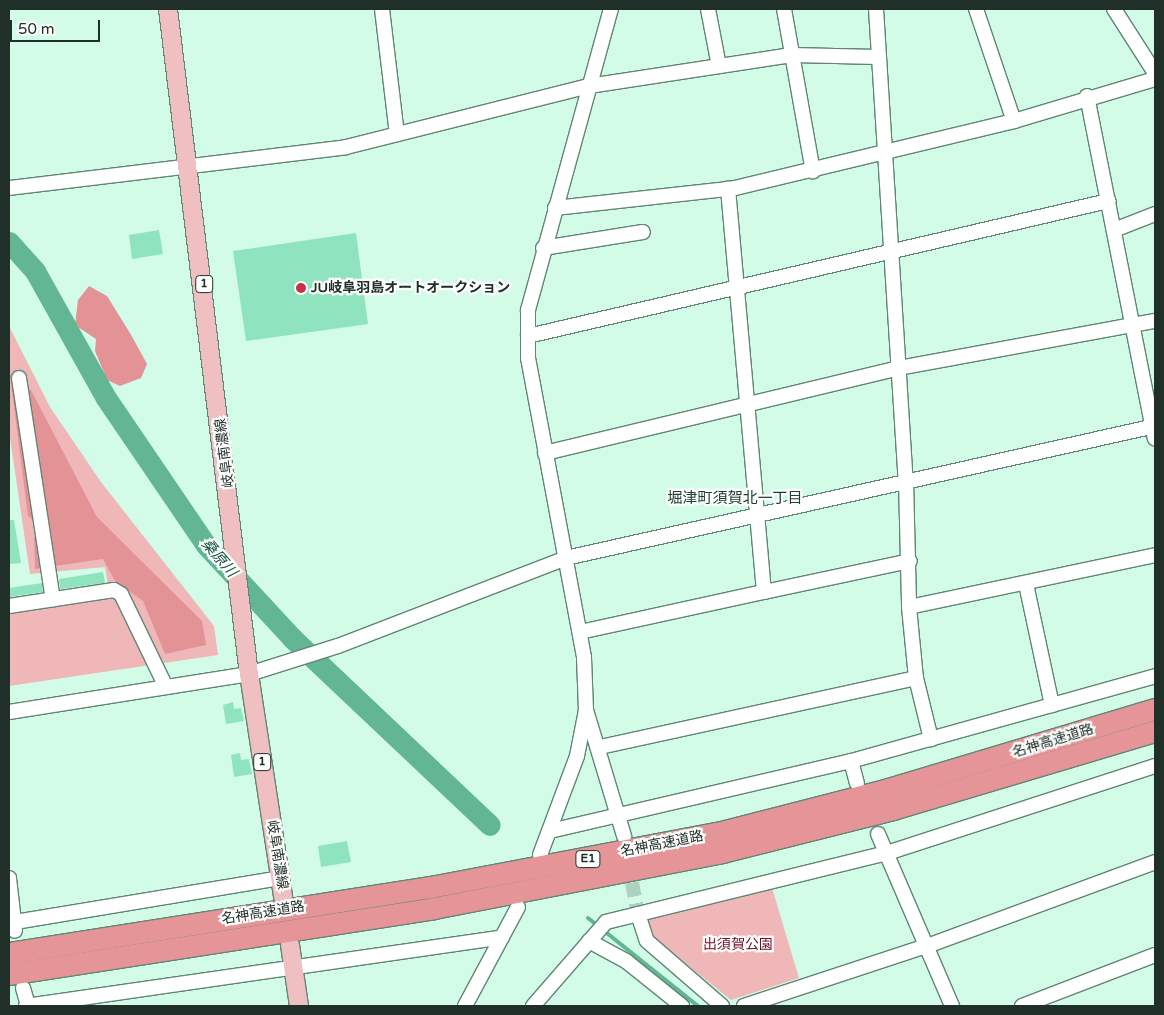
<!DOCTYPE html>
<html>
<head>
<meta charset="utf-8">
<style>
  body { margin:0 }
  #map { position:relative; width:1164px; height:1015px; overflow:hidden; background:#d2fbe8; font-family:"Varela Round","Noto Sans JP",sans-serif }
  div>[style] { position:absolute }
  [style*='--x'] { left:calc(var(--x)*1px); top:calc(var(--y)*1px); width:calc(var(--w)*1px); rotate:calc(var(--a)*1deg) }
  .green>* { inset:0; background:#f0b7b8 }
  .forest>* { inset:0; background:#e39396 }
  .stream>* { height:4px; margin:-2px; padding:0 2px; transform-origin:2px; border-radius:2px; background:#63b694 }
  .river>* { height:21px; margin:-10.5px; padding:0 10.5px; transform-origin:10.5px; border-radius:10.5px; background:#63b694 }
  .building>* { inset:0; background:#8fe3bf }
  .minor-tunnel>* { height:14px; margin-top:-7px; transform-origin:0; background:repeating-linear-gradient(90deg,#aed2c2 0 14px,transparent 0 21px) }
  .roads { filter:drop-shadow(1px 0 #608574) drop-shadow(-1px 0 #608574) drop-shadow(0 1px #608574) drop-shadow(0 -1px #608574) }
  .minor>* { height:14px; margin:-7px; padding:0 7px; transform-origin:7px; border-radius:7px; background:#fff }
  .major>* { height:18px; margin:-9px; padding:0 9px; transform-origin:9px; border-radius:9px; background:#efbfc1 }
  .highway>* { height:21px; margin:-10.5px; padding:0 10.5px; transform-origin:10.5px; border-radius:10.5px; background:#e59598 }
  .dots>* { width:14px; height:14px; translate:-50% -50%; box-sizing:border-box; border:2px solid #fdfdfd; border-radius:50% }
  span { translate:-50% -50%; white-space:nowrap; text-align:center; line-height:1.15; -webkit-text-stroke:4.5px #fdfdfd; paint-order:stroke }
  .shield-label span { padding:1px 4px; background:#fdfdfd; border:1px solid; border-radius:4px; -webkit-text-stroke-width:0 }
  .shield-label { font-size:12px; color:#203029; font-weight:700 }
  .poi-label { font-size:14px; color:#203029; font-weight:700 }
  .left { translate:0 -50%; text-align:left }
  .street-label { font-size:14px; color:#203029 }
  .park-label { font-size:14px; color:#6d0e21 }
  .neighbourhood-label { font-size:15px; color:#1d4133 }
  .water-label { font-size:15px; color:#12553e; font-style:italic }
  .frame { position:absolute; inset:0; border:10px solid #203029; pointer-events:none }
  .scale { position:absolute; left:10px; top:20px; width:90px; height:22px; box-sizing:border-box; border:2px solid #203029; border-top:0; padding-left:6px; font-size:15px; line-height:18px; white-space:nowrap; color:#203029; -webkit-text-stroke:4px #fdfdfd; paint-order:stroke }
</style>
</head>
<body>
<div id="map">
  <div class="green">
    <div style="clip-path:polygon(9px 326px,50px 407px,101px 482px,214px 626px,218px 655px,9px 686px,9px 614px,110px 597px,105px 567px,30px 574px,9px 431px)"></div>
    <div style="clip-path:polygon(772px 888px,799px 978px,731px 1000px,653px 937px,647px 919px)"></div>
  </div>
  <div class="forest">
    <div style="clip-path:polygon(89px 286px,107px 296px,130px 333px,147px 364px,141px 378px,120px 386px,107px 380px,95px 351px,96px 339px,75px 325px,78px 300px)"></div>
    <div style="clip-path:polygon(10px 375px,31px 390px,97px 517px,202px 621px,206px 645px,165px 654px,143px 601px,115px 581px,103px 559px,35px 569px,34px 536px,50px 545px,52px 534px,28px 516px)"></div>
  </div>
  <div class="stream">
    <div style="--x:588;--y:918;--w:141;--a:38.7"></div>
  </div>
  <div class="river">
    <div style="--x:9;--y:242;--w:39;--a:48"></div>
    <div style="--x:35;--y:271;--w:145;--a:60.8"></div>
    <div style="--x:106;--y:398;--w:178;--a:55.8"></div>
    <div style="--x:206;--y:545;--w:127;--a:47.2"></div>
    <div style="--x:292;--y:638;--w:272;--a:43.4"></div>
  </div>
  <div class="building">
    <div style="clip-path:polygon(159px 230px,163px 254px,132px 259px,129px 235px)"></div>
    <div style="clip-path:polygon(356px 233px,368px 324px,246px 341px,233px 251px)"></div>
    <div style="clip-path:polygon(9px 520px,14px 520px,21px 563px,9px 564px)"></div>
    <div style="clip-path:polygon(103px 572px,105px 583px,60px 589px,59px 579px)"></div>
    <div style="clip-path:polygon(42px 583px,43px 592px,9px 597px,9px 588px)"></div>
    <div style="clip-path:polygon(233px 702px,234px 709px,241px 708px,244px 721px,226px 724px,223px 705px)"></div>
    <div style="clip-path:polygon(240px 753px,241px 760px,249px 759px,252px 774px,234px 777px,231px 755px)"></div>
    <div style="clip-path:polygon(347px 841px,351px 862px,321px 867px,318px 846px)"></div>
  </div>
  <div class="minor-tunnel">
    <div style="--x:628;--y:862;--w:53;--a:79.1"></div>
  </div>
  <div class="roads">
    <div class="minor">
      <div style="--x:382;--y:9;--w:126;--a:83.2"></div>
      <div style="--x:708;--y:9;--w:58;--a:79.1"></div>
      <div style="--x:784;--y:9;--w:165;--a:79.9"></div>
      <div style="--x:876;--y:9;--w:472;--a:86.4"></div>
      <div style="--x:906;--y:480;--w:127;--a:88.6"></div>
      <div style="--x:909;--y:607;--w:71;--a:84.4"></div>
      <div style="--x:916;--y:678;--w:63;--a:76.2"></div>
      <div style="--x:976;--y:9;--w:118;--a:71.3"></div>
      <div style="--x:1114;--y:9;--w:76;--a:57.4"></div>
      <div style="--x:1087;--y:96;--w:349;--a:78.8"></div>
      <div style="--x:9;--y:188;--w:339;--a:-6.9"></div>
      <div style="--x:346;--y:147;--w:251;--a:-14.1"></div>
      <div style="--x:589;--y:86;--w:205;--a:-8.7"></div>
      <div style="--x:792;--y:55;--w:86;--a:1.3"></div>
      <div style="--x:555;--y:208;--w:181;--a:-6.3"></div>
      <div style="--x:735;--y:188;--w:287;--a:-13.5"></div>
      <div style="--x:1014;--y:121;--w:147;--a:-16.6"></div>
      <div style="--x:1114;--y:230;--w:44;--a:-21.3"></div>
      <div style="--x:543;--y:248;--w:101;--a:-9.1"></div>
      <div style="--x:528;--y:336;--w:596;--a:-13.1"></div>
      <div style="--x:19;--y:378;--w:224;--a:81.3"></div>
      <div style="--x:545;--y:453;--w:363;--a:-13.5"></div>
      <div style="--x:898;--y:368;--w:261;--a:-10.4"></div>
      <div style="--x:1026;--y:584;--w:124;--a:77.9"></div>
      <div style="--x:764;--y:592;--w:149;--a:-12"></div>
      <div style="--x:9;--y:606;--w:106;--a:-8.7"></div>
      <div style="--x:114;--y:590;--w:8;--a:30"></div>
      <div style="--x:121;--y:594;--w:103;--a:64.2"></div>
      <div style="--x:909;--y:607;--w:251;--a:-11.9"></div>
      <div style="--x:580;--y:632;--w:188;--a:-12.3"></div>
      <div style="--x:764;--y:592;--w:405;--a:-95.1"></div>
      <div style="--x:586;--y:710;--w:132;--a:73.2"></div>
      <div style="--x:9;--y:712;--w:243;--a:-9"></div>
      <div style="--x:249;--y:674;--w:93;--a:-17.5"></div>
      <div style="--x:338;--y:646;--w:244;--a:-21.1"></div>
      <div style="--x:566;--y:558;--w:604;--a:-12.63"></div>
      <div style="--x:600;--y:747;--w:323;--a:-12.3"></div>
      <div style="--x:851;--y:761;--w:23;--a:75"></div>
      <div style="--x:550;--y:831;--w:309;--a:-13.1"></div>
      <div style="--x:851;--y:761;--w:316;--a:-15.6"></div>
      <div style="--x:878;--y:834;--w:187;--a:66.7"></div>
      <div style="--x:540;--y:855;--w:106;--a:-69.5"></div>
      <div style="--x:577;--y:756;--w:47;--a:-78.9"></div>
      <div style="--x:586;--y:710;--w:53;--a:-92.2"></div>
      <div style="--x:584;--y:657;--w:304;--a:-100.6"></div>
      <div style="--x:528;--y:358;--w:48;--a:-90"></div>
      <div style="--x:528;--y:310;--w:312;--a:-74.6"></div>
      <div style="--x:9;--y:878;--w:53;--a:83.5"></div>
      <div style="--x:638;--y:914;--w:28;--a:72"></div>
      <div style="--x:647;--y:941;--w:99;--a:40.9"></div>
      <div style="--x:9;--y:923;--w:276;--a:-9.4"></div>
      <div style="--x:589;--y:941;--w:42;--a:28.4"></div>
      <div style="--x:626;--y:961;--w:72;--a:38.8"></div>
      <div style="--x:23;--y:988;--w:19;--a:74"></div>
      <div style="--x:26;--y:1006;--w:481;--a:-8.2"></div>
      <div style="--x:465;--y:1006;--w:112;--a:-61.8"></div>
      <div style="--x:533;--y:1006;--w:111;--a:-49"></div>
      <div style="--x:606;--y:922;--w:289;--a:-13.8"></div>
      <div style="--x:887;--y:853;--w:282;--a:-18"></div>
      <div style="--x:744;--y:1006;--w:193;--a:-18.2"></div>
      <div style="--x:927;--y:946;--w:243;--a:-20.2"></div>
      <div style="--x:1022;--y:1006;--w:142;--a:-21"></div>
    </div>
    <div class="major">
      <div style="--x:168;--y:9;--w:670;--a:83.06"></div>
      <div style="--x:249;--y:674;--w:226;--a:81.3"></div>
      <div style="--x:290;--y:945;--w:62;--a:81.6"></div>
    </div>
    <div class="highway">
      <div style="--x:9;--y:953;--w:426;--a:-8.9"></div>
      <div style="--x:430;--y:887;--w:292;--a:-10.7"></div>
      <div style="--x:717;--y:833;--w:177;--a:-14.4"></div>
      <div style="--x:888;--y:789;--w:279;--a:-16.7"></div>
      <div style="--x:9;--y:974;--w:430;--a:-8.8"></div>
      <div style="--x:434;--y:908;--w:293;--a:-11"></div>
      <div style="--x:722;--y:852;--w:176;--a:-14.1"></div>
      <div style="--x:893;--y:809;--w:273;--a:-16.6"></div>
    </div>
  </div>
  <div class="dots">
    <div style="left:301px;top:288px;background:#c33249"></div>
  </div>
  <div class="shield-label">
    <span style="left:204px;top:284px">1</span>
    <span style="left:262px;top:762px">1</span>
    <span style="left:588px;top:859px">E1</span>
  </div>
  <div class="poi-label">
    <span class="left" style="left:311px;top:288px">JU岐阜羽島オートオークション</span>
  </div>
  <div class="street-label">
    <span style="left:225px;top:453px;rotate:-97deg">岐阜南濃線</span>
    <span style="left:1053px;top:741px;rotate:-17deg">名神高速道路</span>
    <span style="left:662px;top:844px;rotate:-11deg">名神高速道路</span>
    <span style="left:277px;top:855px;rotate:81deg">岐阜南濃線</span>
    <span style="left:263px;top:913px;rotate:-9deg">名神高速道路</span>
  </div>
  <div class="park-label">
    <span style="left:738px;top:945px">出須賀公園</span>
  </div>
  <div class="neighbourhood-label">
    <span style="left:735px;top:499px">堀津町須賀北一丁目</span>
  </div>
  <div class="water-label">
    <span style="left:219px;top:558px;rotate:49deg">桑原川</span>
  </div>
  <div class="frame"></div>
  <div class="scale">50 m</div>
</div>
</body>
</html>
